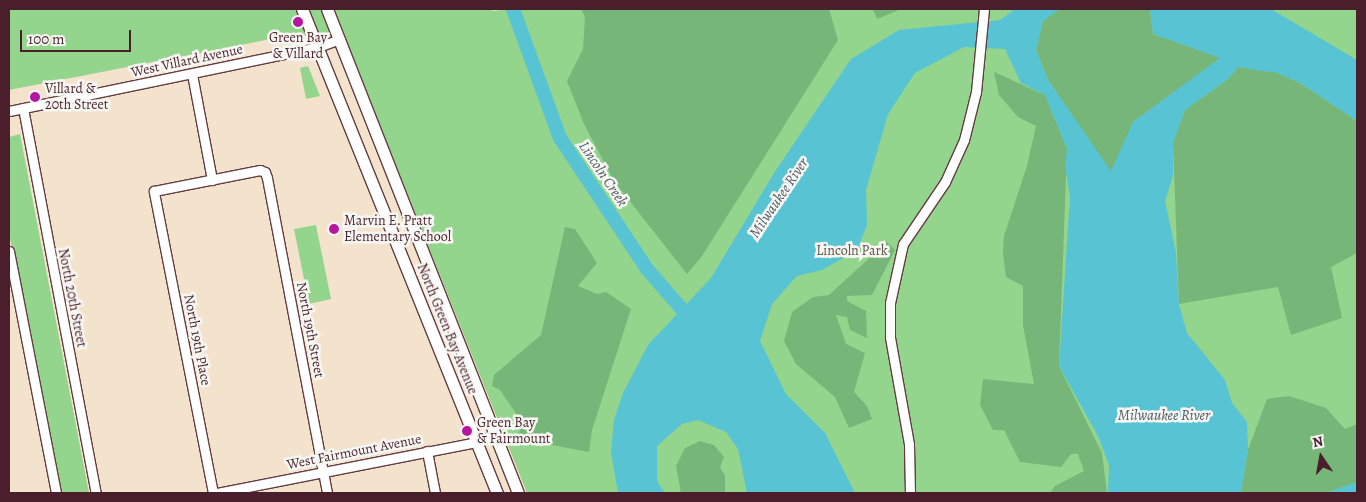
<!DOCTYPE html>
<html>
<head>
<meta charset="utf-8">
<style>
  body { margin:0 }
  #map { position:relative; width:1366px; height:502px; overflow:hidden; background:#f4e3cc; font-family:Alegreya,serif }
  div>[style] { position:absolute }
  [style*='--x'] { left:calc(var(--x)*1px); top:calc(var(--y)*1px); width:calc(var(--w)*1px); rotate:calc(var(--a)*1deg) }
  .green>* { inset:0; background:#93d58c }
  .forest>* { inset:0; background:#76b678 }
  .water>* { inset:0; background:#58c3d3 }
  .river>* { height:14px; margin:-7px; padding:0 7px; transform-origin:7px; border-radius:7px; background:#58c3d3 }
  .roads { filter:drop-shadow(1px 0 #643c43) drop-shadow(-1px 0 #643c43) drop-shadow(0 1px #643c43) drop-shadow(0 -1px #643c43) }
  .minor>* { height:9px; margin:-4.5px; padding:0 4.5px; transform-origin:4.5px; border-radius:4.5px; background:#fff }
  .major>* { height:11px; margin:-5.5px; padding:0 5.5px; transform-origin:5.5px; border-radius:5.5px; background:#fff }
  .dots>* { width:14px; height:14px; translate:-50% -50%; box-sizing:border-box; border:2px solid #f6f6f2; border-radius:50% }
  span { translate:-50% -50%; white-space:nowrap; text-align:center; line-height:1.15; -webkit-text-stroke:5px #f6f6f2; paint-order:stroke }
  .poi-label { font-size:14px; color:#4a1f2b }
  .left { translate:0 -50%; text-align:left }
  .street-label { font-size:14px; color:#4a1f2b }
  .park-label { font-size:14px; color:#605648 }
  .water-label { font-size:15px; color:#4f5866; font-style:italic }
  .frame { position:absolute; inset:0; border:10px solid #4a1f2b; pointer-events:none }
  .north { position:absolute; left:1296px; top:432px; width:50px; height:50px; -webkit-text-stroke:4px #f6f6f2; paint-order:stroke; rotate:348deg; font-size:14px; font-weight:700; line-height:20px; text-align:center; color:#4a1f2b }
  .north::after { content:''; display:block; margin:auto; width:18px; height:22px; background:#4a1f2b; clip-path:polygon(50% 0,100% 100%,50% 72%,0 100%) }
  .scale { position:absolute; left:20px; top:30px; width:111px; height:22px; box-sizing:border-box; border:2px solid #4a1f2b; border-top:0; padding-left:6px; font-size:15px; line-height:18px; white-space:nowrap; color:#4a1f2b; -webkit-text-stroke:4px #f6f6f2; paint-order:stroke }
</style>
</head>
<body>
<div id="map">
  <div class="green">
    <div style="clip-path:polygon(9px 9px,492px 9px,493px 11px,508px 9px,1357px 9px,1357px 493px,527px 493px,346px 40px,297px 34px,9px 90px)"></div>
    <div style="clip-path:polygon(308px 66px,320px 96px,306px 99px,300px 68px)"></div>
    <div style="clip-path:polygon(20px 134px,89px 493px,59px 493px,9px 233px,9px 137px)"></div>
    <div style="clip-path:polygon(316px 225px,331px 299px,309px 304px,294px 229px)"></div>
  </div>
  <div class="forest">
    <div style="clip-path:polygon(581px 9px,829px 9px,838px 40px,702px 256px,687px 274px,614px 181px,584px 124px,567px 81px,583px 49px,585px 17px)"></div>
    <div style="clip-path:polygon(873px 9px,901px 9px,877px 19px)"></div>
    <div style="clip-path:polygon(1060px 9px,1150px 9px,1153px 34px,1221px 58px,1133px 122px,1111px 172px,1048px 80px,1036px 50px,1043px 20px)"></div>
    <div style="clip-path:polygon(1245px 59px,1300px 83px,1357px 121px,1357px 253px,1331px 267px,1342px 318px,1291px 335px,1278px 287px,1179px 304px,1173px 143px,1185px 110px,1228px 79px)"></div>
    <div style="clip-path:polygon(994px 72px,1045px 95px,1067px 149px,1059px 366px,1102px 453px,1107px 493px,1050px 493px,1055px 486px,1084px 471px,1078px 454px,1071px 454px,1061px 467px,1020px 462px,1004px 430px,993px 430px,980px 405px,983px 379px,1034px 384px,1023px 325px,1023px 286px,1006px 277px,1003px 254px,1004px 236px,1027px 166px,1036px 126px,1018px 117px,999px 95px)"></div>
    <div style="clip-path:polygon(565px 227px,575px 229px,597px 263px,578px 286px,597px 294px,606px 292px,631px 309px,592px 430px,589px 452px,536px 442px,520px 447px,519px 418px,500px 390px,492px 386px,494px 375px,541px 335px)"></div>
    <div style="clip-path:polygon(887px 242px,895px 250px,872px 295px,847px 296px,847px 301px,866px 311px,867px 338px,850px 330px,847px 317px,836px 315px,846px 344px,865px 353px,854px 392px,867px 406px,872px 419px,849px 428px,835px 397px,796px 364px,784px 341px,792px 312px,813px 297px,829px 295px)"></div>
    <div style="clip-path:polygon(1289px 396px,1326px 408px,1345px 429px,1357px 424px,1357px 482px,1326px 493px,1241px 493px,1248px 450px,1267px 399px)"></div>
    <div style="clip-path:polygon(700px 441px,714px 445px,724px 457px,720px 467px,725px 476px,725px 493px,681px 493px,676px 466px,685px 448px)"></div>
  </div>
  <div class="water">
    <div style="clip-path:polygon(1015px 9px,1060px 9px,1043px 21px,1036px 50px,1048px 80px,1111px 171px,1133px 122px,1220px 58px,1153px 34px,1150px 9px,1271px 9px,1357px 60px,1357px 121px,1300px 83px,1245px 59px,1228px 79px,1185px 110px,1173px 143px,1173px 176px,1165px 201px,1176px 253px,1179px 304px,1187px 333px,1225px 380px,1232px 403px,1247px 422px,1248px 450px,1241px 493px,1108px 493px,1109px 465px,1098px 436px,1059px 366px,1070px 197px,1065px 166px,1067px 149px,1045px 95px,1021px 83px,1005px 49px,964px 47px,915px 73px,888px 114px,866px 190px,867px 225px,857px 250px,822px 270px,797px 276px,772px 304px,760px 341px,786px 394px,825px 433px,855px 493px,747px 493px,738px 449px,726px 432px,698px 420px,682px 424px,657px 446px,657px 481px,665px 493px,618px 493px,611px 452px,614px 420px,623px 393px,648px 345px,711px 278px,774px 173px,851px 59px,899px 30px,1000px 20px)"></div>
    <div style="clip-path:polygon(1357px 482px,1357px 493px,1326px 493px)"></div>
  </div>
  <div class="river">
    <div style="--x:513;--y:9;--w:137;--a:70"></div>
    <div style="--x:560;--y:138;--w:157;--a:56.4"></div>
    <div style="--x:647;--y:269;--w:72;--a:49"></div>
    <div style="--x:1228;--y:58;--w:42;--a:9.7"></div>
  </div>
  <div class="roads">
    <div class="minor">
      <div style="--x:192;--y:74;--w:108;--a:79.3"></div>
      <div style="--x:23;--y:108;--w:392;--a:79.3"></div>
      <div style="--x:9;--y:111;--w:316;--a:-11.7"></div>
      <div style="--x:318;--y:47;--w:23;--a:-20"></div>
      <div style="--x:9;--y:251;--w:247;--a:79"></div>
      <div style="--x:427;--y:451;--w:43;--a:79.2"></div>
      <div style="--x:213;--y:493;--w:308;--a:-101.1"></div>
      <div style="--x:154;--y:191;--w:108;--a:-11.2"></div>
      <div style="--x:260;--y:170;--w:5;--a:22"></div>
      <div style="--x:265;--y:172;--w:6;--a:72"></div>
      <div style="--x:267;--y:178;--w:321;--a:79.2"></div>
      <div style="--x:217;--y:493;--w:264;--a:-11.1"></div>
      <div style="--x:476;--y:442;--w:19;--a:-21"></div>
      <div style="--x:910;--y:493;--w:49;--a:-91.2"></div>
      <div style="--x:909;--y:444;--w:109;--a:-100.1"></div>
      <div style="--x:890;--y:337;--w:34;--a:-90"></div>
      <div style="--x:890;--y:303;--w:60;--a:-77.6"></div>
      <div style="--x:903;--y:244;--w:75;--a:-55.9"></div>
      <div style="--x:945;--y:182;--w:46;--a:-65.7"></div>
      <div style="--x:964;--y:140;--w:49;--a:-76"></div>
      <div style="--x:976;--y:92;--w:83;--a:-84.5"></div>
    </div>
    <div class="major">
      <div style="--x:302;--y:9;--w:522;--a:68.06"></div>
      <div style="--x:327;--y:9;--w:520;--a:68.46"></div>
    </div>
  </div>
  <div class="dots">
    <div style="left:298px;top:22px;background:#b5179e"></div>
    <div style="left:35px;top:97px;background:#b5179e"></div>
    <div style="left:334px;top:229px;background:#b5179e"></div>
    <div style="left:467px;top:431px;background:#b5179e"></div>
  </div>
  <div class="poi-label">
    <span style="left:298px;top:46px">Green Bay<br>&amp; Villard</span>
    <span class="left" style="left:45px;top:97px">Villard &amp;<br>20th Street</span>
    <span class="left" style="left:344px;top:229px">Marvin E. Pratt<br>Elementary School</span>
    <span class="left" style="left:477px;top:431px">Green Bay<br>&amp; Fairmount</span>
  </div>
  <div class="street-label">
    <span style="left:187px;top:61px;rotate:-12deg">West Villard Avenue</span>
    <span style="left:72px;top:298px;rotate:79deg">North 20th Street</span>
    <span style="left:447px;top:329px;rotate:68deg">North Green Bay Avenue</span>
    <span style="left:310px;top:330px;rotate:79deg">North 19th Street</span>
    <span style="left:197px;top:340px;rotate:79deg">North 19th Place</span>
    <span style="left:354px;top:452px;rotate:-11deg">West Fairmount Avenue</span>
  </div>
  <div class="park-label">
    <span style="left:852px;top:251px">Lincoln Park</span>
  </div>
  <div class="water-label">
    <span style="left:603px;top:174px;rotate:56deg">Lincoln Creek</span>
    <span style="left:779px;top:198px;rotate:-56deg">Milwaukee River</span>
    <span style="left:1164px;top:416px">Milwaukee River</span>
  </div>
  <div class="frame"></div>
  <div class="north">N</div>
  <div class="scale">100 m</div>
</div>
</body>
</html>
